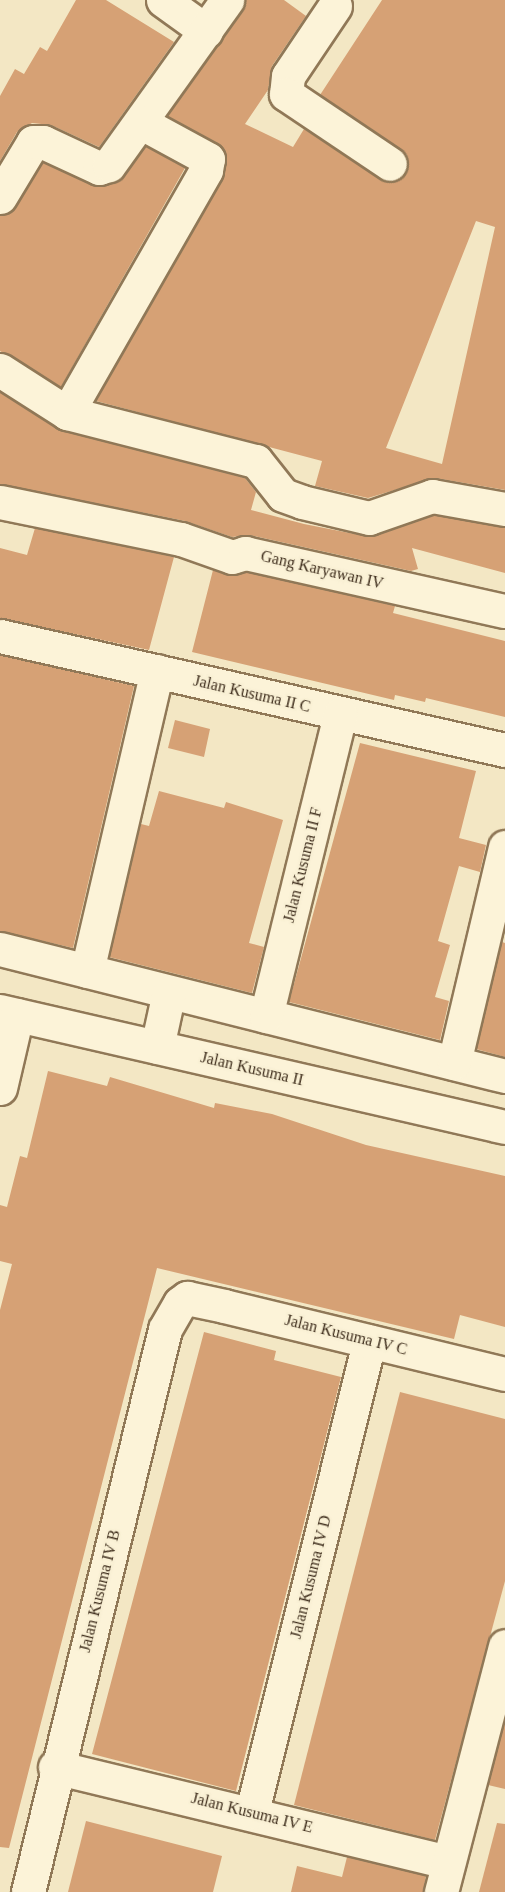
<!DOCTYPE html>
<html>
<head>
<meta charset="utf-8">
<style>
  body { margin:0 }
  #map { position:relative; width:505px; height:1892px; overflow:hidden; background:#f3e7c4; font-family:Georgia,serif }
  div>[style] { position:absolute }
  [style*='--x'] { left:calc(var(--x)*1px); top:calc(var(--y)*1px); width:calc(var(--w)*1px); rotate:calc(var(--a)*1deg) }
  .building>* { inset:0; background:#d6a175 }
  .roads { filter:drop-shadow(2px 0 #907857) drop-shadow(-2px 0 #907857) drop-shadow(0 2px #907857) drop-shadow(0 -2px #907857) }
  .minor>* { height:33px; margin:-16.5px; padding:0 16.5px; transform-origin:16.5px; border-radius:16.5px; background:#fcf3d8 }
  span { translate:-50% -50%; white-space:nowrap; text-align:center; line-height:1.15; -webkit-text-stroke:4.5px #f9f0d4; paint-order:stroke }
  .street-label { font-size:16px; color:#3f2e1d }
</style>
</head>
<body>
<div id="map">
  <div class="building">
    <div style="clip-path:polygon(76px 0,106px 0,174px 42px,99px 147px,51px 125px,32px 123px,17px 132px,0 161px,0 96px,15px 69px,24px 74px,40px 47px,47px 51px)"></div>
    <div style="clip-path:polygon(evenodd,245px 0,284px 0,306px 16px,272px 66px,268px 90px,245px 124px,293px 147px,304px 129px,389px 183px,406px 174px,407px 155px,320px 95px,382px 0,505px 0,505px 490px,435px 478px,368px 498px,315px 486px,322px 461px,96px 401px,222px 179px,225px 150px,167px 116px,245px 0,476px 221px,495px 227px,442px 464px,386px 448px,476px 221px)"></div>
    <div style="clip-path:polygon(145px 146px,185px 168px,61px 387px,0 351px,0 216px,16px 207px,43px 162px,91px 185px,104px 186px,124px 176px)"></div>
    <div style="clip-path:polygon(0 392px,62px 431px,245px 478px,256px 492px,251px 510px,304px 524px,365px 536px,434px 515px,505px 527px,505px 573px,412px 548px,418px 569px,411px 571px,249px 535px,232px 537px,185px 521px,0 484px)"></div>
    <div style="clip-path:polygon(35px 528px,174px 557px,149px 650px,0 618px,0 548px,27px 555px)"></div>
    <div style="clip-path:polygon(213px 570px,226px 575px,246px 572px,395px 606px,393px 613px,505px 641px,505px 717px,426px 698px,425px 702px,395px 695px,394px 700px,192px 652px)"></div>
    <div style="clip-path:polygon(0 655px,134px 686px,73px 948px,0 931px)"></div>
    <div style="clip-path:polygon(175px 720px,210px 729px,204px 757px,168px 748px)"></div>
    <div style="clip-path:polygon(360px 743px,476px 771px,459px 838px,486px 845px,480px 872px,459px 866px,438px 941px,450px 945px,435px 997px,449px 1001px,440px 1040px,289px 1002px)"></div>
    <div style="clip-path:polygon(159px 791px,224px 808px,226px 802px,283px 820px,249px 943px,264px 947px,252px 993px,109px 957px,141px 824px,149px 826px)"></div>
    <div style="clip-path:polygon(502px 942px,505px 943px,505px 1057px,476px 1049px)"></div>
    <div style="clip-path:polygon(48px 1071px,107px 1086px,110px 1077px,214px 1108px,215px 1103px,272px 1114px,366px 1145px,505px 1176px,505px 1327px,460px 1315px,454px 1339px,157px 1268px,9px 1848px,0 1847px,0 1310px,12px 1264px,0 1261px,0 1205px,7px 1207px,20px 1156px,27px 1158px)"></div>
    <div style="clip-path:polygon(204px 1332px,276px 1351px,274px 1360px,341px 1377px,236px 1791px,92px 1754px)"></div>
    <div style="clip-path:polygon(400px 1392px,505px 1419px,505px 1581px,435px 1840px,294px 1805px)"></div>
    <div style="clip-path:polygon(505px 1720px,505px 1789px,488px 1785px)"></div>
    <div style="clip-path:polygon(86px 1821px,222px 1856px,213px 1892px,68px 1892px)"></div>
    <div style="clip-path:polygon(497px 1823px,505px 1824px,505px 1892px,479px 1892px)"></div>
    <div style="clip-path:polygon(347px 1857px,426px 1876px,423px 1892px,291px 1892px,297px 1866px,342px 1877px)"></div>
  </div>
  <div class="roads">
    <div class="minor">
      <div style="--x:163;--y:0;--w:53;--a:35.8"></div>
      <div style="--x:335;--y:6;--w:84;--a:123.9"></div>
      <div style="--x:288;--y:76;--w:18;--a:96"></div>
      <div style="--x:286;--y:94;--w:125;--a:33.9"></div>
      <div style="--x:0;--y:197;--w:64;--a:-59"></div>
      <div style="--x:33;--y:142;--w:10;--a:0"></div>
      <div style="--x:43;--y:142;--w:62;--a:24.9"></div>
      <div style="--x:99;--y:168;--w:10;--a:-17"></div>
      <div style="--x:109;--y:165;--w:203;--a:-54.4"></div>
      <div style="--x:0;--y:370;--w:80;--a:32.7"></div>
      <div style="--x:67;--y:413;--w:195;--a:14.3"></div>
      <div style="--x:256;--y:461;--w:43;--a:51.5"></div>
      <div style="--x:283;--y:495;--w:20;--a:20"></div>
      <div style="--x:302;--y:502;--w:69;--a:13.4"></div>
      <div style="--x:369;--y:518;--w:67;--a:-19.2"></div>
      <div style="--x:432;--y:496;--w:74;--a:10.1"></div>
      <div style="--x:67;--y:413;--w:280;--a:-60.2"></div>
      <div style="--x:206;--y:170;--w:11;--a:-80"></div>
      <div style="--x:208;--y:159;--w:77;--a:-151.4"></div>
      <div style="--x:0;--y:502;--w:185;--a:11.6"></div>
      <div style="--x:181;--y:539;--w:54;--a:19.4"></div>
      <div style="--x:232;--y:557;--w:14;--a:-17"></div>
      <div style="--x:245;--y:553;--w:266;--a:12.6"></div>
      <div style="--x:0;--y:636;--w:518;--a:12.72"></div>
      <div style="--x:0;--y:949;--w:521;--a:14.12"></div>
      <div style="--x:87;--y:971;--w:308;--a:-76.9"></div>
      <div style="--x:0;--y:1011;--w:518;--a:12.94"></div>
      <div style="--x:266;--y:1016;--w:311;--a:-76.2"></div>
      <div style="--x:157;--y:1047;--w:56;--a:-77.7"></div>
      <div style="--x:454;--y:1063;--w:222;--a:-76.7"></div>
      <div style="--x:0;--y:1088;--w:75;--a:-76.9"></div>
      <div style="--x:55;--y:1767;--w:404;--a:13.6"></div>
      <div style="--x:252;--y:1812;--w:485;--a:-76"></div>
      <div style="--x:28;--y:1892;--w:579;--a:-76.32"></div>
      <div style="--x:165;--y:1329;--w:30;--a:-60"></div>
      <div style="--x:180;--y:1303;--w:9;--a:-36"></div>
      <div style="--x:187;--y:1298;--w:38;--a:12"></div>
      <div style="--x:224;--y:1306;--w:289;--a:13.6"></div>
      <div style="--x:441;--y:1892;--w:254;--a:-75.4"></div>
    </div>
  </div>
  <div class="street-label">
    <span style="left:322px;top:570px;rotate:13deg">Gang Karyawan IV</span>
    <span style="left:252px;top:694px;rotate:13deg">Jalan Kusuma II C</span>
    <span style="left:303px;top:865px;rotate:-76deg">Jalan Kusuma II F</span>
    <span style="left:252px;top:1069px;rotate:13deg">Jalan Kusuma II</span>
    <span style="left:346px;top:1335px;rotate:14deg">Jalan Kusuma IV C</span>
    <span style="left:311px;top:1577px;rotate:-76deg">Jalan Kusuma IV D</span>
    <span style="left:100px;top:1591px;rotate:-76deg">Jalan Kusuma IV B</span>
    <span style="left:252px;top:1813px;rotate:14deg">Jalan Kusuma IV E</span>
  </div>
</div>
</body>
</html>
